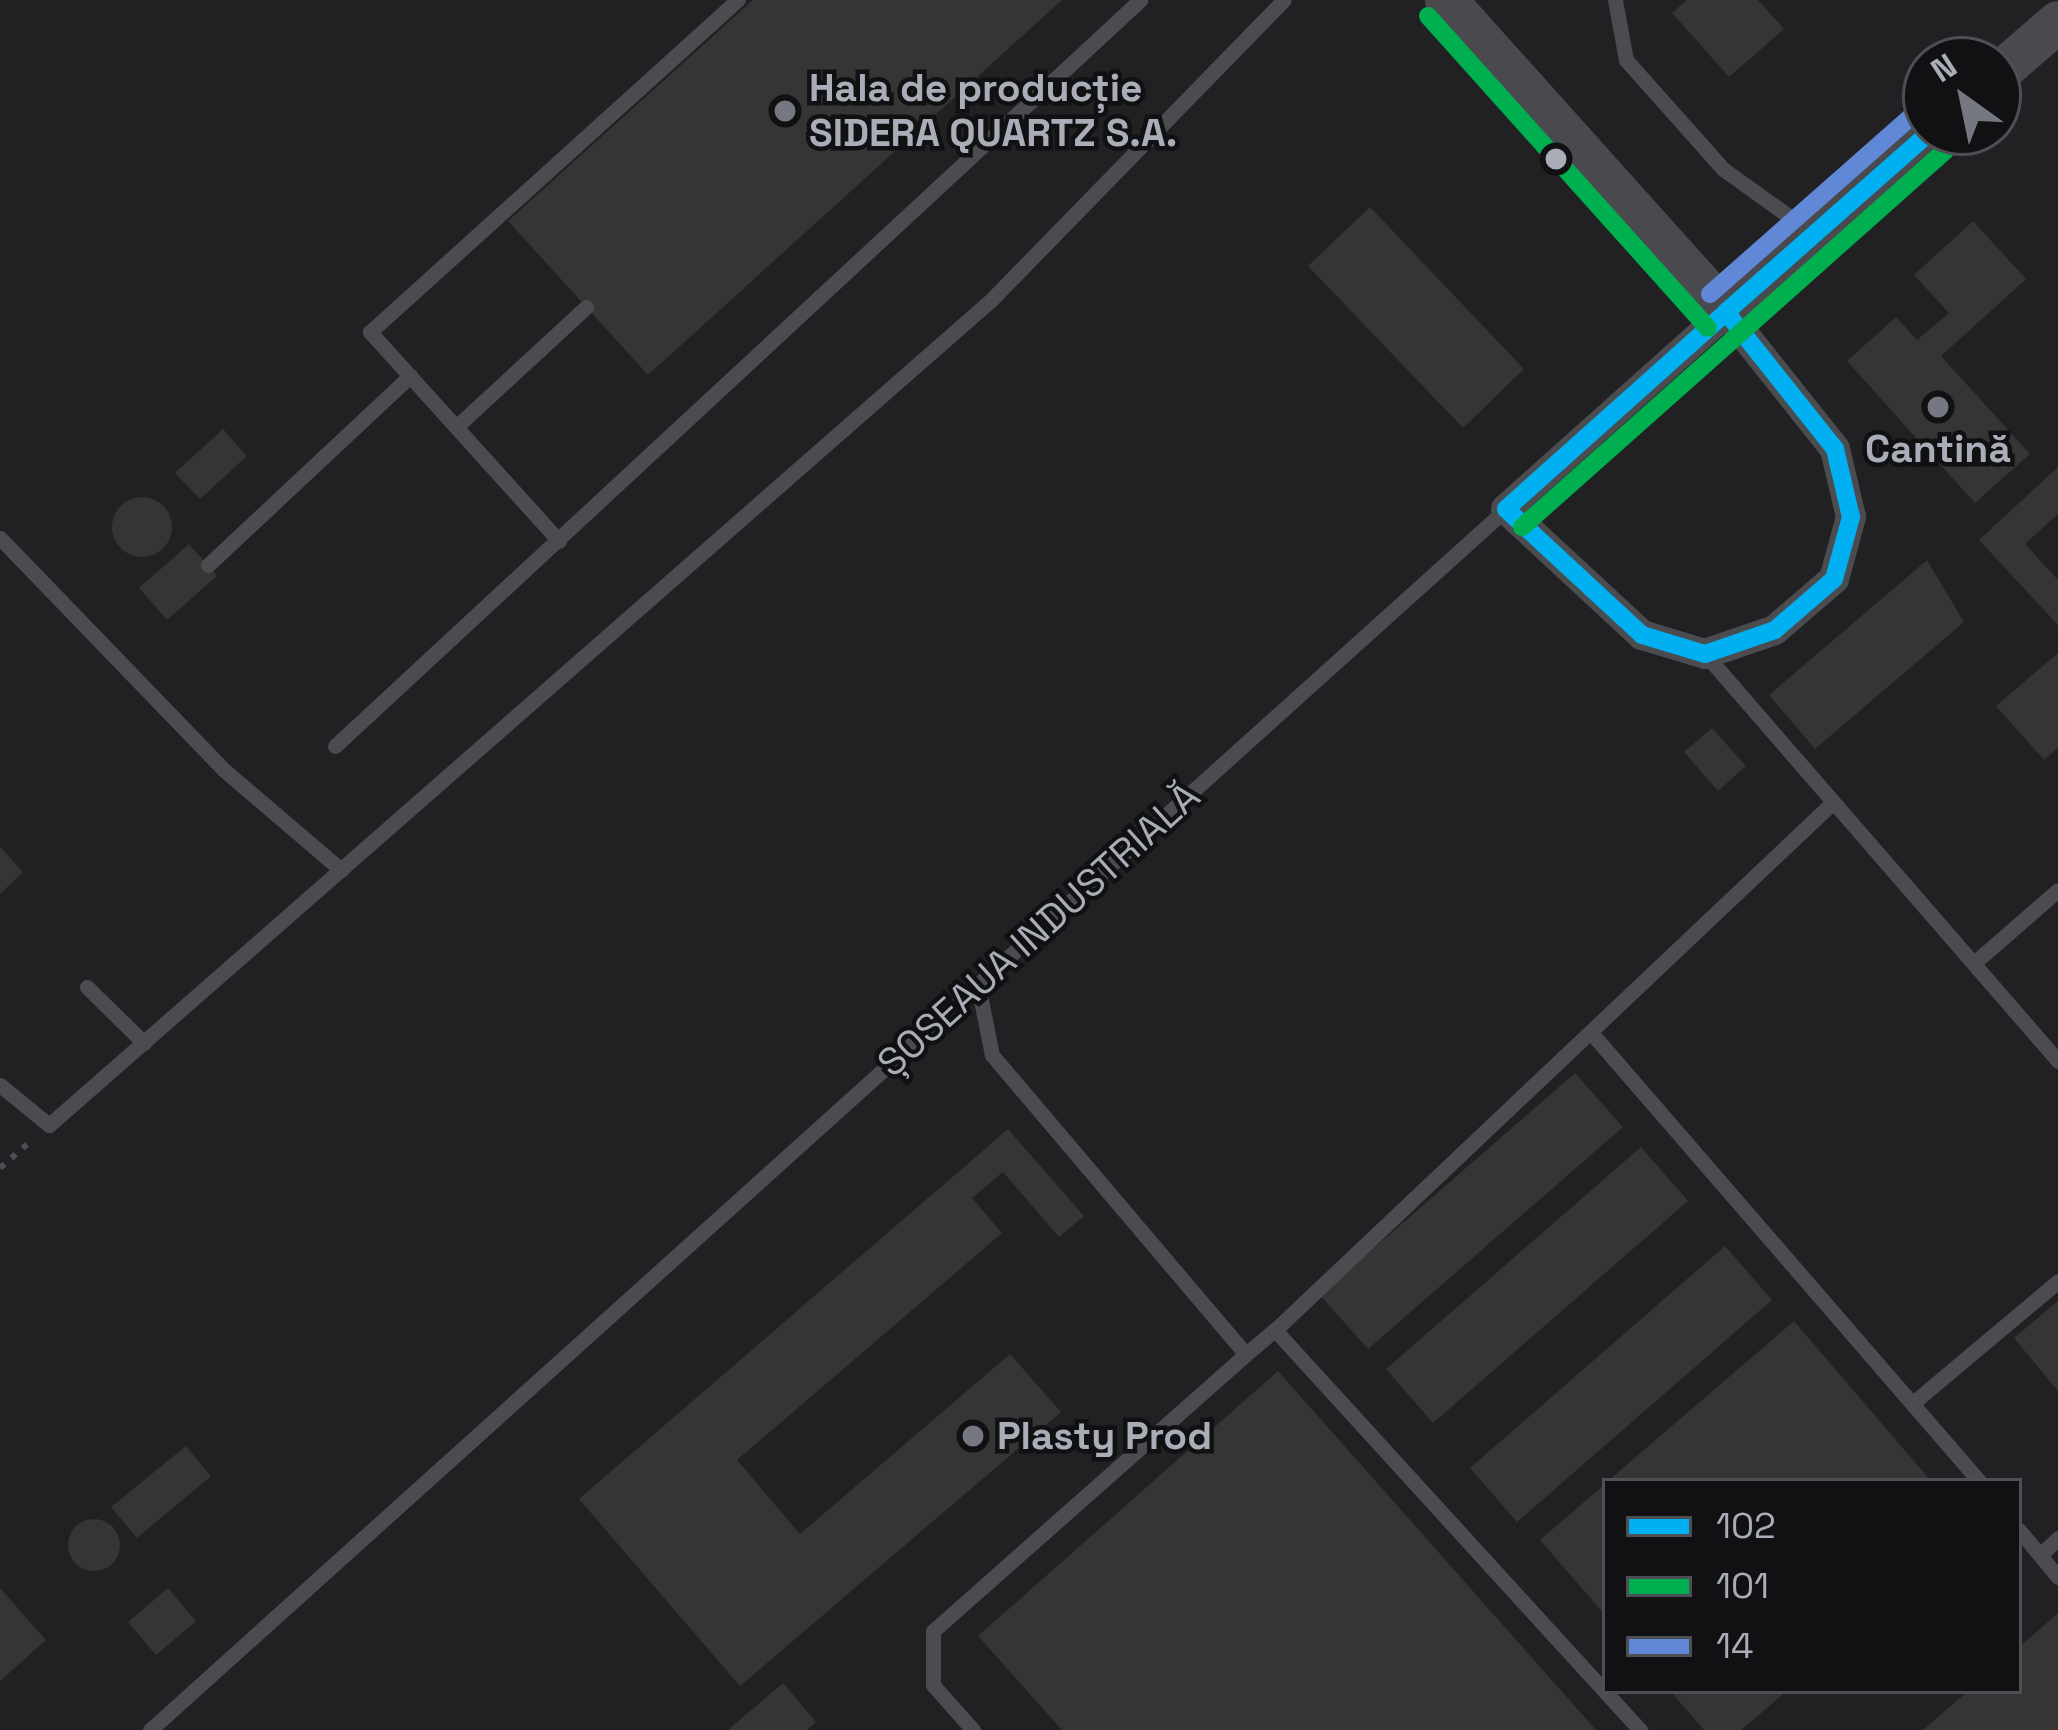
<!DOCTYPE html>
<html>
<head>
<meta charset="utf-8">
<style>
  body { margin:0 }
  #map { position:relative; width:2058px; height:1730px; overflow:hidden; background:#171717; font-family:"Space Grotesk",sans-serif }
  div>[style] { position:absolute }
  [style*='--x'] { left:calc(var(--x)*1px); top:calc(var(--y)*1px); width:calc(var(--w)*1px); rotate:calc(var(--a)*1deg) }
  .built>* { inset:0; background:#212123 }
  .building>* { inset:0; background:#353536 }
  .round { border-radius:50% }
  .path>* { height:6px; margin-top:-3px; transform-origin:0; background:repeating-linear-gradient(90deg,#4d4e52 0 6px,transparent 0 15px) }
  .lane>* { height:15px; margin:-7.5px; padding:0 7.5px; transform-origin:7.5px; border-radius:7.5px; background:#4b4c50 }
  .street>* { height:30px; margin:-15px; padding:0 15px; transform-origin:15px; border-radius:15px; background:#4b4c50 }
  .secondary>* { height:42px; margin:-21px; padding:0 21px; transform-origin:21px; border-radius:21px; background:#4a4a4e }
  .bus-1>* { height:18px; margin:-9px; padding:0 9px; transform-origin:9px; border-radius:9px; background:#00b0f0 }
  .bus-2>* { height:18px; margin:-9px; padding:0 9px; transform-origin:9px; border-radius:9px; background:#00b050 }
  .bus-3>* { height:18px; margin:-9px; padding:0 9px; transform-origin:9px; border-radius:9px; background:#6088d7 }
  .dots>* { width:33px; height:33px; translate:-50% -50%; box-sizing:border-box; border:6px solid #111113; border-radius:50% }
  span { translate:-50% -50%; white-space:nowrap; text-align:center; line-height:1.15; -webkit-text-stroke:9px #111113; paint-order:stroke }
  .poi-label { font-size:39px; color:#a8adb8; font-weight:700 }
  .left { translate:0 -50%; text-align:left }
  .street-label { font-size:39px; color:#a8adb8 }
  .legend { position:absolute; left:1602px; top:1478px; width:420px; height:216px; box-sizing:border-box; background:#111113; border:3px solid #4d4f55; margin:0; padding:15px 21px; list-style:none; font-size:36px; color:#a8adb8 }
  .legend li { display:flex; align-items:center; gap:24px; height:60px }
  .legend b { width:60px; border:3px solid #4d4f55 }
  .north { position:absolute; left:1902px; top:36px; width:120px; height:120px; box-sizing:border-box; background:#111113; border:3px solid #4d4f55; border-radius:50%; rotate:327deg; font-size:33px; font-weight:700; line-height:48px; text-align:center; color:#a8adb8 }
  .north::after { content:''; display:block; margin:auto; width:42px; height:54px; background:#757880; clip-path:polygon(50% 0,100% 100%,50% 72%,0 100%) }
</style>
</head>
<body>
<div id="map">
  <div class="built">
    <div style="clip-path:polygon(evenodd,0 0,2058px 0,2058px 1730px,0 1730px,0 0,1926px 60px,1998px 60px,1998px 132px,1926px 132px,1926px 60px,0 0,1605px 1481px,2019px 1481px,2019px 1691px,1605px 1691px,1605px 1481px)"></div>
  </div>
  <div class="building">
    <div style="clip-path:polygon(753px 0,1062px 0,648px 375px,508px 221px)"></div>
    <div style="clip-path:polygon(1687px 0,1758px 0,1784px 29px,1729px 77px,1672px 13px)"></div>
    <div style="clip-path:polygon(1370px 207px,1524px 369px,1463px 428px,1308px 266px)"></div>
    <div style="clip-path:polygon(1973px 221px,2026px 279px,1941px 356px,2030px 454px,1975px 503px,1847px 361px,1896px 317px,1917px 340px,1949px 313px,1914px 275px)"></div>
    <div style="clip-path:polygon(223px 429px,247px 456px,200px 499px,175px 473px)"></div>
    <div style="clip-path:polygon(2058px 467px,2058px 514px,2025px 544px,2058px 580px,2058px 625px,1979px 540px)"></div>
    <div class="round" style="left:112px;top:497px;width:60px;height:60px"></div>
    <div style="clip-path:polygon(189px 544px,217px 576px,167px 620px,139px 588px)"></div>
    <div style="clip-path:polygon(1927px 560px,1964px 622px,1815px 749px,1769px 695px)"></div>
    <div style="clip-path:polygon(2058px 653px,2058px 748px,2044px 760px,1996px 706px)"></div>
    <div style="clip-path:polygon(1712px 728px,1746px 766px,1718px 791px,1684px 752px)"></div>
    <div style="clip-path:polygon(0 847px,23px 872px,0 894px)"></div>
    <div style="clip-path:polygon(1575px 1073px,1623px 1127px,1368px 1349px,1320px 1295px)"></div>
    <div style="clip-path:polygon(1008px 1129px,1084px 1216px,1059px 1237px,1003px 1172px,972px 1198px,1002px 1233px,737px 1460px,800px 1534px,1010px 1354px,1061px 1412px,740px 1686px,579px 1499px)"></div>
    <div style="clip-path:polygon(1641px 1147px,1688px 1201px,1433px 1423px,1386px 1369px)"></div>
    <div style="clip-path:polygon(1725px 1246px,1772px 1300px,1517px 1522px,1470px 1468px)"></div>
    <div style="clip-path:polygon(2058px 1301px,2058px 1391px,2014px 1338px)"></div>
    <div style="clip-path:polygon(1794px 1321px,1931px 1481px,1608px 1481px)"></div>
    <div style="clip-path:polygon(1278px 1371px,1596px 1730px,1062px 1730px,978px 1636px)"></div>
    <div style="clip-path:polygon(186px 1446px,211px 1476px,137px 1538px,111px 1507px)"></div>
    <div style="clip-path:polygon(1605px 1484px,1605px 1615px,1540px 1540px)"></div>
    <div class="round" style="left:68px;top:1519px;width:52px;height:52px"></div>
    <div style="clip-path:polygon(0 1588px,46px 1640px,0 1681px)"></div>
    <div style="clip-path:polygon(168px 1588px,196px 1621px,156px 1655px,128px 1622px)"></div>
    <div style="clip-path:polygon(2058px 1613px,2058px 1730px,1923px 1730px,1968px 1691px,2019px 1691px,2019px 1647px)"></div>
    <div style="clip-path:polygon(783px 1683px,816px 1722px,807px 1730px,728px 1730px)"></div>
    <div style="clip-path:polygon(1670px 1691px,1787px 1691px,1741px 1730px,1704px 1730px)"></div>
  </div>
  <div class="path">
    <div style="--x:0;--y:1168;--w:43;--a:-41.2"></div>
  </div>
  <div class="lane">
    <div style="--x:1615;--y:0;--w:61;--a:79.6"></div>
    <div style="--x:1626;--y:60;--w:146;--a:48.3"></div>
    <div style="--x:1723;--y:169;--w:108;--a:35.6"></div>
    <div style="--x:456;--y:427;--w:177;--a:-42.7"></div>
    <div style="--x:0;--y:538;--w:322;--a:46"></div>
    <div style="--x:224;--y:770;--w:154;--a:40.5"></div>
    <div style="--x:559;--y:541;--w:282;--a:-132.1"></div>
    <div style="--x:370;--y:332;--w:496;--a:-42.1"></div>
    <div style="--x:208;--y:565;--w:277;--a:-43.1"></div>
    <div style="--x:1705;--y:654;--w:539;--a:49.06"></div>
    <div style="--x:335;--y:746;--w:1098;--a:-42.82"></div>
    <div style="--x:1974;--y:963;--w:111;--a:-41"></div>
    <div style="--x:978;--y:985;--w:71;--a:78.7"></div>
    <div style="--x:992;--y:1055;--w:392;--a:49.7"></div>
    <div style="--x:1246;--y:1354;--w:38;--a:-40"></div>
    <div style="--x:1275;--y:1330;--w:542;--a:47.62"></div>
    <div style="--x:87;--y:987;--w:80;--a:44.5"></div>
    <div style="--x:1594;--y:1036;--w:588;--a:49.13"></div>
    <div style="--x:0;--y:1085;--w:63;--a:39.2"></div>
    <div style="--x:49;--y:1125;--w:1252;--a:-41.21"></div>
    <div style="--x:991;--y:300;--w:419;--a:-45.7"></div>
    <div style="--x:1275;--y:1330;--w:764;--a:-43.41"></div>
    <div style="--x:1914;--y:1402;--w:188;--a:-40"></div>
    <div style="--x:2019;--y:1530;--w:61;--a:50.3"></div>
    <div style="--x:2040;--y:1555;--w:25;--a:-43"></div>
    <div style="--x:150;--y:1730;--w:1825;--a:-42"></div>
    <div style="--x:973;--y:1730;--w:60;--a:-131.6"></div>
    <div style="--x:933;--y:1685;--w:54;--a:-90"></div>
    <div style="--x:933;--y:1631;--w:418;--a:-41.5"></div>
  </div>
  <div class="street">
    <div style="--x:1726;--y:312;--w:175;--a:51.5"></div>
    <div style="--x:1835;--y:449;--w:70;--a:76.8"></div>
    <div style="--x:1851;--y:517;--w:64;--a:105.3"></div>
    <div style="--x:1834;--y:579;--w:78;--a:139.2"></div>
    <div style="--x:1775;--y:630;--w:74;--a:161.1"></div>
    <div style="--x:1705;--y:654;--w:66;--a:-163.2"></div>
    <div style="--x:1642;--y:635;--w:185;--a:-137.2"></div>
    <div style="--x:1506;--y:509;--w:295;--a:-41.8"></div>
  </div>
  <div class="secondary">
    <div style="--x:1446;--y:0;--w:419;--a:48.1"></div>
    <div style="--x:1726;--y:312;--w:272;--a:-41.4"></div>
    <div style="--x:1998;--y:74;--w:79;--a:-40.9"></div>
  </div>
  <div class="bus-1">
    <div style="--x:1726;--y:312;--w:175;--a:51.5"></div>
    <div style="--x:1835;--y:449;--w:70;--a:76.8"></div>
    <div style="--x:1851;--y:517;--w:64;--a:105.3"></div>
    <div style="--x:1834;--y:579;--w:78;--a:139.2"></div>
    <div style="--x:1775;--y:630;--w:74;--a:161.1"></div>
    <div style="--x:1705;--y:654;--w:66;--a:-163.2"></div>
    <div style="--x:1642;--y:635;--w:185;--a:-137.2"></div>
    <div style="--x:1506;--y:509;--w:295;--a:-41.8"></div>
    <div style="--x:1726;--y:312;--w:272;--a:-41.4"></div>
  </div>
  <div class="bus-2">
    <div style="--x:1428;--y:16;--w:419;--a:48.1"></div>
    <div style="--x:1522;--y:527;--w:567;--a:-41.64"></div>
  </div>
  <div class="bus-3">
    <div style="--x:1710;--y:294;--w:272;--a:-41.4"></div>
  </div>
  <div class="dots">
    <div style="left:785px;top:111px;background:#757880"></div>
    <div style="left:1556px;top:159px;background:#a8adb8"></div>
    <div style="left:1938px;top:407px;background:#757880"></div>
    <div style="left:973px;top:1436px;background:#757880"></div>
  </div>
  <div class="poi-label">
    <span class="left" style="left:809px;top:111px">Hala de producție<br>SIDERA QUARTZ S.A.</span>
    <span style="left:1938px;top:449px">Cantină</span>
    <span class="left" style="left:997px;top:1436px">Plasty Prod</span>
  </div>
  <div class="street-label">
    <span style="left:1039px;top:930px;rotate:-42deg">ȘOSEAUA INDUSTRIALĂ</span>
  </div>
  <ul class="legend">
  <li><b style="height:15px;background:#00b0f0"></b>102</li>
  <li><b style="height:15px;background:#00b050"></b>101</li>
  <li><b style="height:15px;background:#6088d7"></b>14</li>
  </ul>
  <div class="north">N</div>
</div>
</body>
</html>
